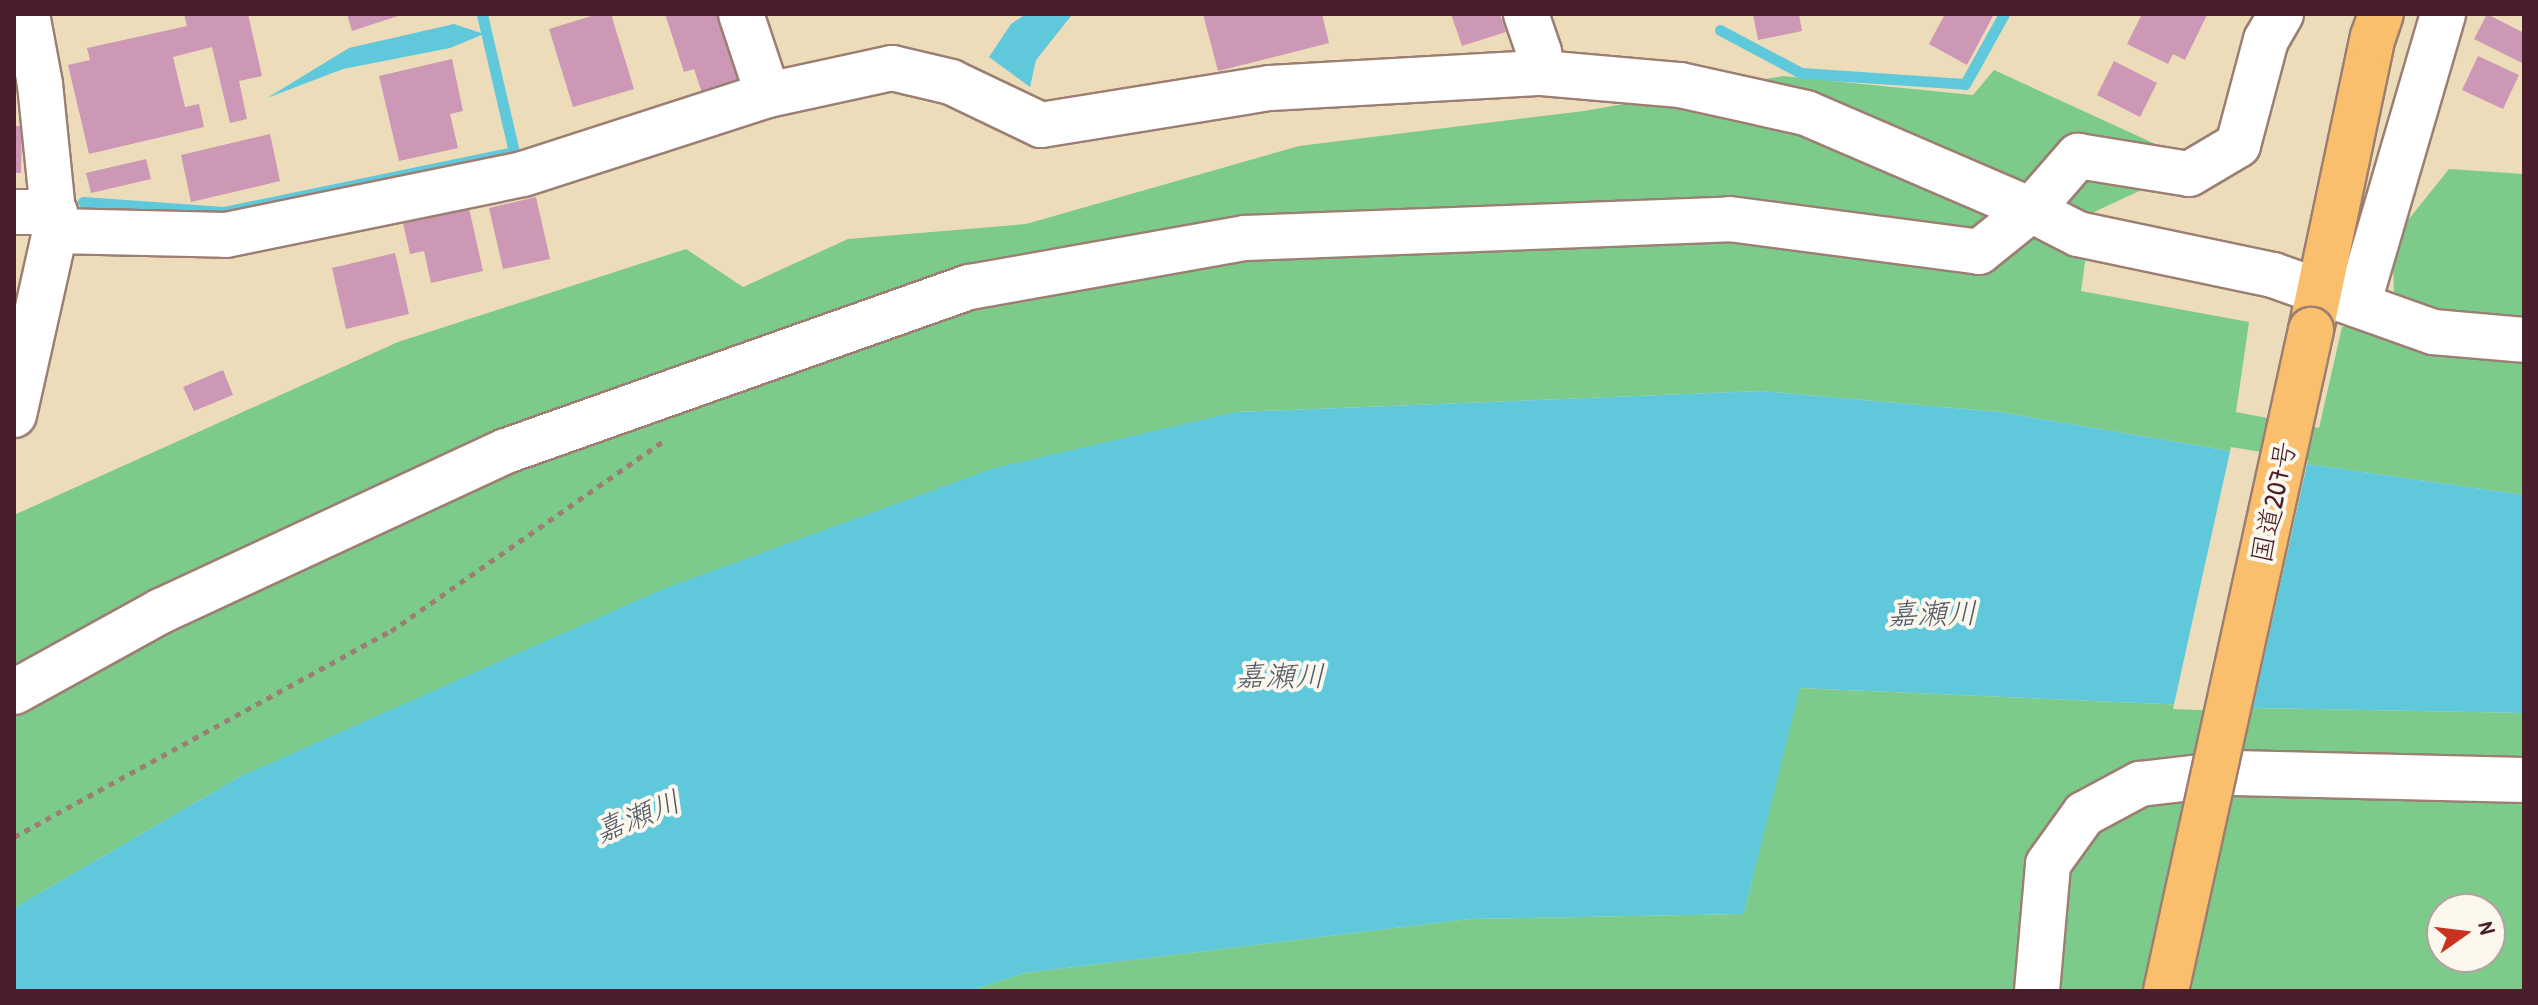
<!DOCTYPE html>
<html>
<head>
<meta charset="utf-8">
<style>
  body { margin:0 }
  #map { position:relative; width:2538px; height:1005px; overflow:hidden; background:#eddcba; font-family:"Patrick Hand","Klee One",sans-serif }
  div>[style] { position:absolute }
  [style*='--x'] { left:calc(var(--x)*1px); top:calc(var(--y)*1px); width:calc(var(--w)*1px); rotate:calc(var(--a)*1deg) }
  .green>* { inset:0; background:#7dcb8a }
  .water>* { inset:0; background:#5fc8db }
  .pier>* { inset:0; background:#eddcba }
  .stream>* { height:11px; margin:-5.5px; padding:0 5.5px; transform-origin:5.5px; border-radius:5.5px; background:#5fc8db }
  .building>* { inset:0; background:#cc98b6 }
  .path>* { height:5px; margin-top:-2.5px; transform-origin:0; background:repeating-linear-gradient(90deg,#9c7e72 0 6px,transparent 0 12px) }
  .roads { filter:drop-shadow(2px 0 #9c7e72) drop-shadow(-2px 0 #9c7e72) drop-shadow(0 2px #9c7e72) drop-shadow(0 -2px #9c7e72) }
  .minor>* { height:44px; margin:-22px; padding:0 22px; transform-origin:22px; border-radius:22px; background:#fff }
  .highway>* { height:44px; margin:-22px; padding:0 22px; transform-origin:22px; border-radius:22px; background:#f9bf6c }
  .bridges { filter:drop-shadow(2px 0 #9c7e72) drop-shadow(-2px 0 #9c7e72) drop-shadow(0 2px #9c7e72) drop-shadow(0 -2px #9c7e72) }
  .highway-bridge>* { height:44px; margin:-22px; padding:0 22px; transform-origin:22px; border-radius:22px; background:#f9bf6c }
  span { translate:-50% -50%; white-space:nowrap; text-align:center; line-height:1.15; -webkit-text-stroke:8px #fbf7ec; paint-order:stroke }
  .street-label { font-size:28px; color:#4a1f2b }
  .water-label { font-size:30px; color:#515a69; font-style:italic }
  .frame { position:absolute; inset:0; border:16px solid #4a1f2b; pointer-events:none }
  .north { position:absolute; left:2426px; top:893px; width:80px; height:80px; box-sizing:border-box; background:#fbf7ec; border:2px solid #b4a19f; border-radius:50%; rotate:76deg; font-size:22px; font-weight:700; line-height:32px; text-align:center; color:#4a1f2b }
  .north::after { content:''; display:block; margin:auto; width:28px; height:36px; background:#c8321e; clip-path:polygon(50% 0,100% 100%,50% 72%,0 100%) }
</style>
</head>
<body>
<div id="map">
  <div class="green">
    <div style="clip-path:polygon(1994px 70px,2164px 148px,2150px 186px,2092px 213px,2081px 291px,2249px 322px,2236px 412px,2319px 428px,2342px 327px,2395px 320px,2392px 240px,2449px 169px,2524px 174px,2524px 495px,2307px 464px,2000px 412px,1761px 391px,1236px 412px,239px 777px,14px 908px,14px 515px,398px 342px,686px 249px,743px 287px,848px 239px,1026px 224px,1299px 146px,1584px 111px,1783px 76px,1973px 95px)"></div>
    <div style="clip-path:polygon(evenodd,1799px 688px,2253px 708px,2524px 713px,2524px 991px,969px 991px,1025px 973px,1469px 919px,1744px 914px,1799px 688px,2442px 909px,2490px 909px,2490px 957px,2442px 957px,2442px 909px)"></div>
  </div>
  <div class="water">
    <div style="clip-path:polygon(1026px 14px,1077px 14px,1071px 16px,1036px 60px,1030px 87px,989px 57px,1011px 24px)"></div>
    <div style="clip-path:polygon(454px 24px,484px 34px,450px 48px,343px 69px,267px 98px,349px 48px)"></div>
    <div style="clip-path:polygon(1761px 391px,2000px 412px,2307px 464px,2524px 495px,2524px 713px,2253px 708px,1800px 688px,1744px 914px,1469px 919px,1025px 973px,969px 991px,14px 991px,14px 908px,239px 777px,663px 589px,994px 468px,1236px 412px)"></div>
  </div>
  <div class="pier">
    <div style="clip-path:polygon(2231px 447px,2308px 460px,2252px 712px,2173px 709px)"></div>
  </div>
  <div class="stream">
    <div style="--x:1720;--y:30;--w:92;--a:28"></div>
    <div style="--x:1801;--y:73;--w:164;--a:3.8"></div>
    <div style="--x:1965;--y:84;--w:80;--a:-60.9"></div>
    <div style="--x:83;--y:202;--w:141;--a:4.1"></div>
    <div style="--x:224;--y:212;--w:296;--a:-11.7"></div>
    <div style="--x:514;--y:152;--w:142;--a:-103.1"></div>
  </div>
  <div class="building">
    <div style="clip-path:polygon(184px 14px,248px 14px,262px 76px,239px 81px,247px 119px,230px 123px,212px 47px,173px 57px,185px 107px,199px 104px,204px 127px,89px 154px,68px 65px,90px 60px,87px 48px,187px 26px)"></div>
    <div style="clip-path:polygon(347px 14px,401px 14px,401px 15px,352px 31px)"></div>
    <div style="clip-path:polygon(598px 14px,611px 14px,634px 89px,573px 107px,549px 29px)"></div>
    <div style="clip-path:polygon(665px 14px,720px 14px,742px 80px,702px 93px,694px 69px,684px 72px)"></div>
    <div style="clip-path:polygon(1203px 14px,1322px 14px,1329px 43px,1218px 71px)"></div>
    <div style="clip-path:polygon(1451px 14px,1500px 14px,1506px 32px,1462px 46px)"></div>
    <div style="clip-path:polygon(1753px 14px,1799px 14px,1802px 31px,1758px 40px)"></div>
    <div style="clip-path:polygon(1945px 14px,1994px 14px,1967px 65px,1929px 44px)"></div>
    <div style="clip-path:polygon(2142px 14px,2204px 14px,2207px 15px,2185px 60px,2173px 54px,2168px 64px,2127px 44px)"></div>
    <div style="clip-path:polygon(2487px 14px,2524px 33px,2524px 64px,2474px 39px)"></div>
    <div style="clip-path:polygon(2478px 56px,2519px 75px,2503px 109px,2462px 90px)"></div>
    <div style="clip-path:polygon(452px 59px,463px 111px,450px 114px,458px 148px,399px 161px,379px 76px)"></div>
    <div style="clip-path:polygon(2114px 61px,2157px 83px,2140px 117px,2097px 95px)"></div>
    <div style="clip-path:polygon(14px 126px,22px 126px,21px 173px,14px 173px)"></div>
    <div style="clip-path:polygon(270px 134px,280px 181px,191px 202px,181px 155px)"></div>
    <div style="clip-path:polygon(146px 159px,151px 179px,91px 193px,86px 173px)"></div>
    <div style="clip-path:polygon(536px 197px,550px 259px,503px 269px,489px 208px)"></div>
    <div style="clip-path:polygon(469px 208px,483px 271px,431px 283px,424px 251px,410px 254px,403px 223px)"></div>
    <div style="clip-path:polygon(395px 253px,409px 314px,346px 329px,332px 268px)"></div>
    <div style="clip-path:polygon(223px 370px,233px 395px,194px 411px,183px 387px)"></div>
  </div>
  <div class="path">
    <div style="--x:14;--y:837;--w:430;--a:-28.7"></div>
    <div style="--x:391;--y:631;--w:334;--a:-34.9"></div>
  </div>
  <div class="roads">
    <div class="minor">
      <div style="--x:27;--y:14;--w:71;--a:79.5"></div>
      <div style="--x:40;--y:84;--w:148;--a:84.2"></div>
      <div style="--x:55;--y:231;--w:171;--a:1.3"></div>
      <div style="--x:226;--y:235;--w:303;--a:-11.6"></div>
      <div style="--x:523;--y:174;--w:257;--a:-17.9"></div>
      <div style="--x:768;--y:95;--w:127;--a:-12.3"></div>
      <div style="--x:892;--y:68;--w:61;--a:13.3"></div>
      <div style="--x:951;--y:82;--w:100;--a:25.5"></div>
      <div style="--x:1041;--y:125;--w:232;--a:-9.2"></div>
      <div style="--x:1270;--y:88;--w:272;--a:-3.2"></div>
      <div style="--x:1542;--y:73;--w:139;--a:5"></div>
      <div style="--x:1680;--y:85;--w:129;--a:12.5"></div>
      <div style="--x:1806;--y:113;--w:245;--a:23.3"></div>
      <div style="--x:2031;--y:210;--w:53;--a:27.1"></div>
      <div style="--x:2078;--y:234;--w:199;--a:11.9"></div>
      <div style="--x:2273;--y:275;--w:170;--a:19.6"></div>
      <div style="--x:2433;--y:332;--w:91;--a:5"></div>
      <div style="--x:741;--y:14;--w:85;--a:71.6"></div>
      <div style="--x:1526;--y:14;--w:40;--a:71.1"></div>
      <div style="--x:1539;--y:52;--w:21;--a:82"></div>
      <div style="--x:14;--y:212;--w:41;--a:0"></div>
      <div style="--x:2358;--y:305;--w:303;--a:-73.7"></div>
      <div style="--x:14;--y:415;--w:189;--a:-77.4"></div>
      <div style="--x:14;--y:692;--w:168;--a:-28.9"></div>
      <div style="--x:161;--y:611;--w:380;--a:-24.9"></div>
      <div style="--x:506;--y:451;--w:492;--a:-19.5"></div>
      <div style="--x:970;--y:287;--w:279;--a:-10.1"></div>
      <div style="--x:1245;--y:238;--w:485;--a:-2.2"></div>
      <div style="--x:1730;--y:219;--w:251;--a:7.5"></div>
      <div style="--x:1979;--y:252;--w:67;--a:-38.9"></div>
      <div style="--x:2031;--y:210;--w:72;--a:-49"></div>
      <div style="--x:2078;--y:156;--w:112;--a:9.2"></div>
      <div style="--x:2189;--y:174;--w:57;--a:-30.6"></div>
      <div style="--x:2238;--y:145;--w:109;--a:-75.1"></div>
      <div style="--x:2266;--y:40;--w:30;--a:-60"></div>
      <div style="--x:2037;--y:991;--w:127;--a:-85"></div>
      <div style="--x:2048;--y:864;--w:62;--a:-54.2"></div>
      <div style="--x:2084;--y:814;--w:64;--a:-28.2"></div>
      <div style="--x:2140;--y:784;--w:96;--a:-6.6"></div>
      <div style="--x:2235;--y:773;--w:289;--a:1.4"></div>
    </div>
    <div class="highway">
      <div style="--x:2311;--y:330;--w:299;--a:-78.1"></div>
      <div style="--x:2373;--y:37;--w:24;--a:-71"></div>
    </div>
  </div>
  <div class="bridges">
    <div class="highway-bridge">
      <div style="--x:2166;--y:991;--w:677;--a:-77.63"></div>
    </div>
  </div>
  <div class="street-label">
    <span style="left:2273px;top:502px;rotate:-78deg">国道207号</span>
  </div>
  <div class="water-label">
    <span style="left:1932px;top:613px;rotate:-1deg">嘉瀬川</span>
    <span style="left:1280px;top:675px">嘉瀬川</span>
    <span style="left:637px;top:816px;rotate:-22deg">嘉瀬川</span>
  </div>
  <div class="frame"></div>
  <div class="north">N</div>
</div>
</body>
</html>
